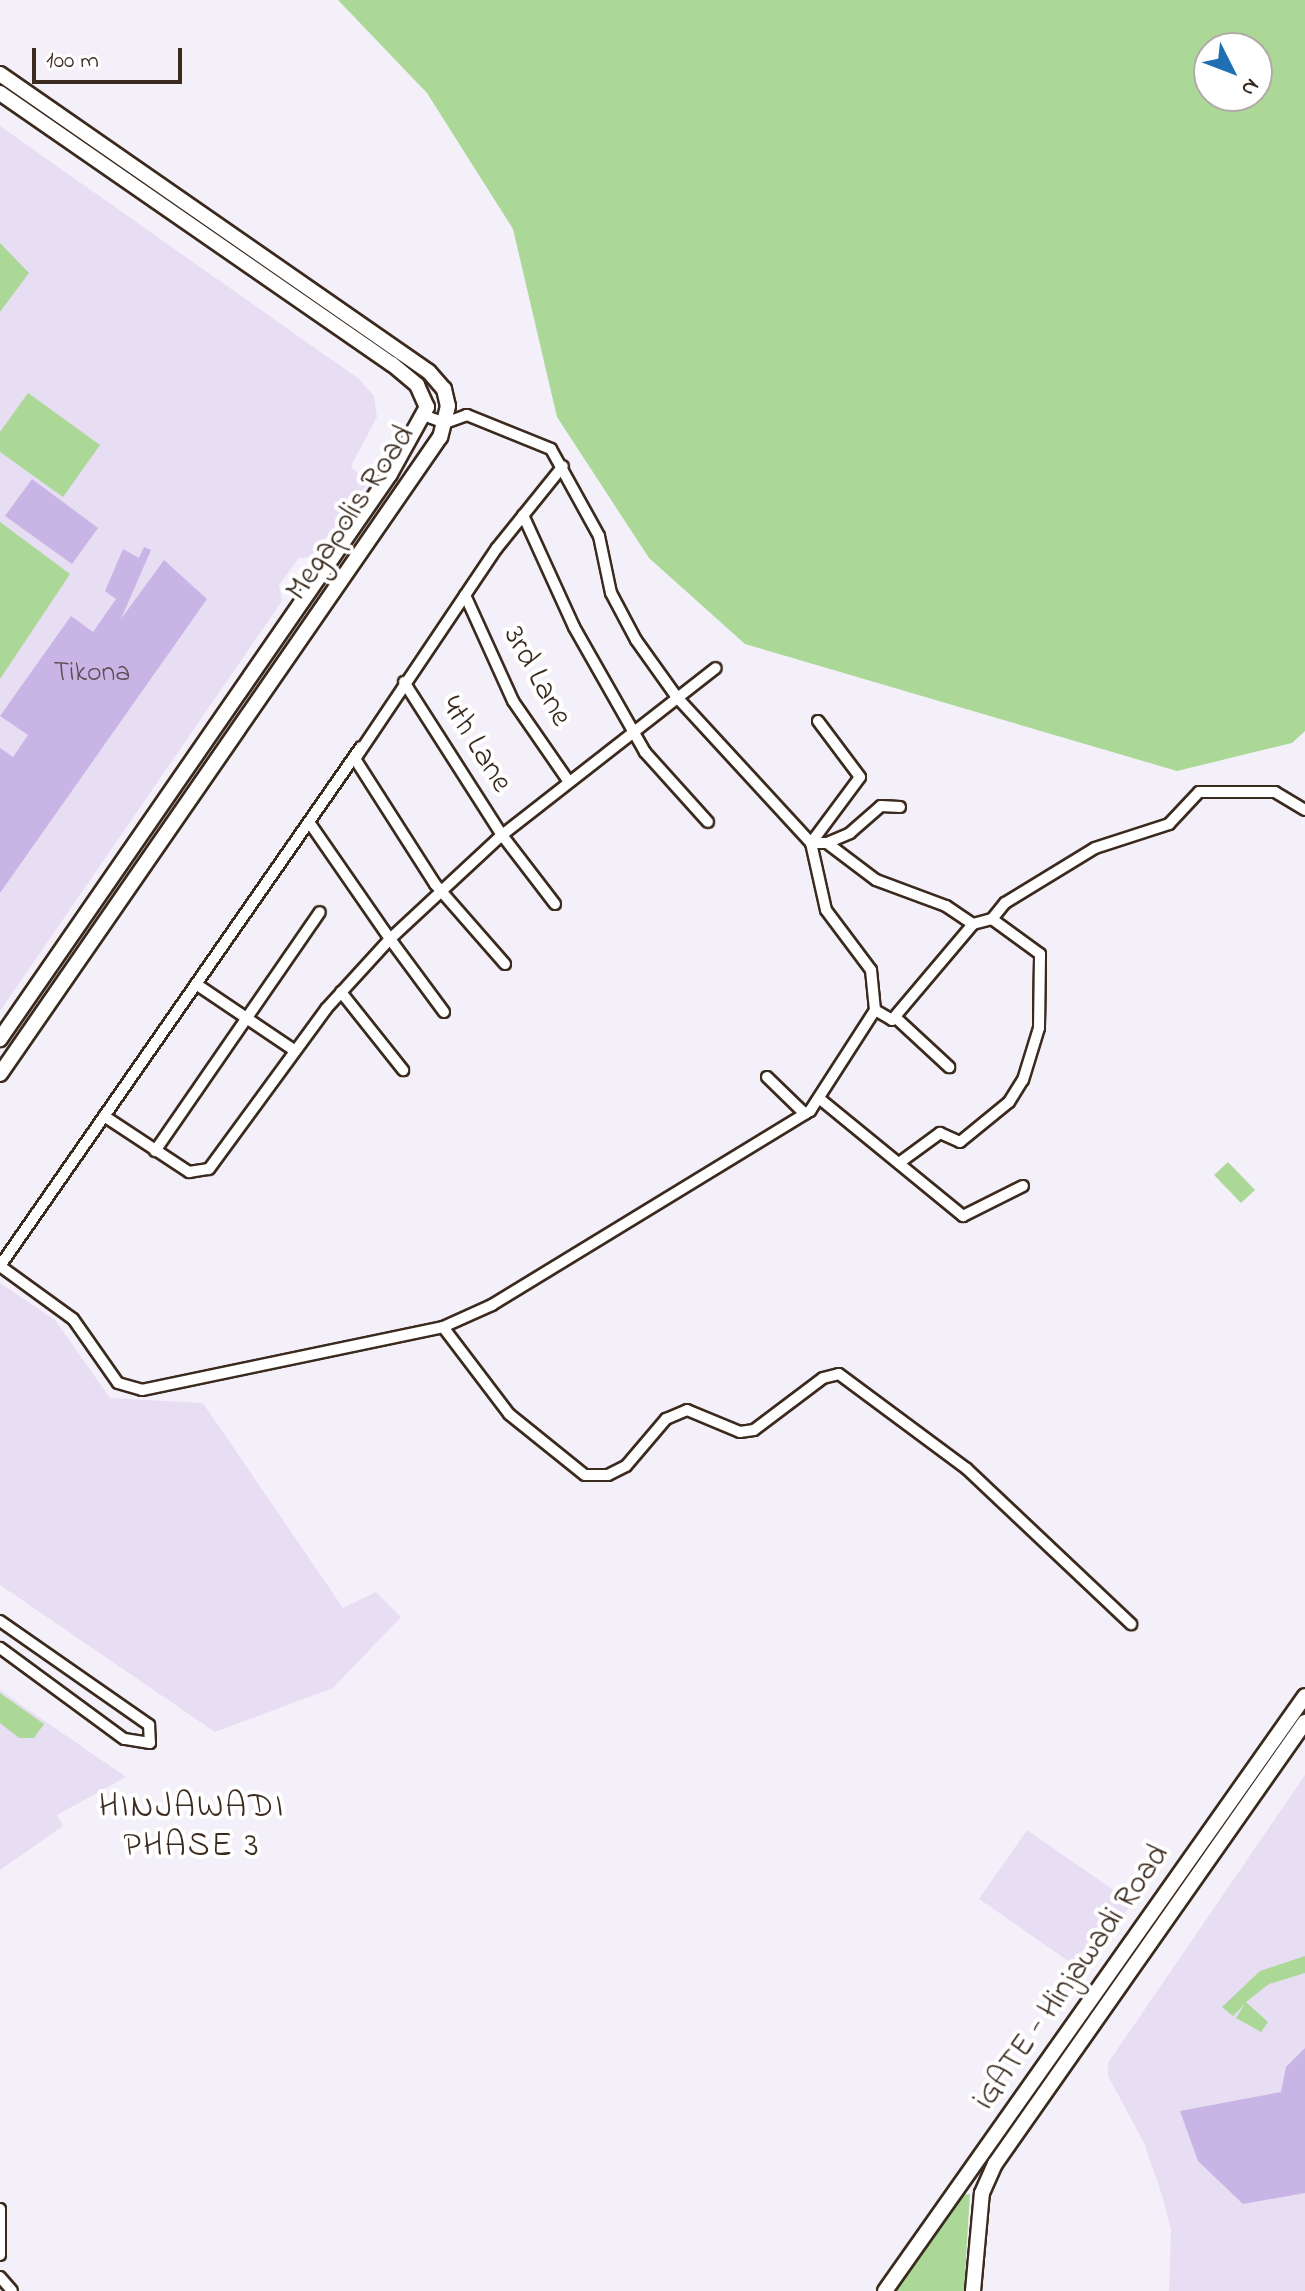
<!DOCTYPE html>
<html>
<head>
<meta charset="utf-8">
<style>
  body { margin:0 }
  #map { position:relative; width:1305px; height:2291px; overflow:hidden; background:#f4f0fa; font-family:"Indie Flower",sans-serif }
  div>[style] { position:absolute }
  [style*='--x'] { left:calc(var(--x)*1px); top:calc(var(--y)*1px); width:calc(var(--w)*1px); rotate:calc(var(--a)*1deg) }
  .built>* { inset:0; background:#e7def4 }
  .green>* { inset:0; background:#abd897 }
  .building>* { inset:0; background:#c8b4e5 }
  .roads { filter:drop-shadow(2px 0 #3b2a1e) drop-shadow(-2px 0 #3b2a1e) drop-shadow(0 2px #3b2a1e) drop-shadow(0 -2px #3b2a1e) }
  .street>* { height:10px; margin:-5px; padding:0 5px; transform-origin:5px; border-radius:5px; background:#fff }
  .secondary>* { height:14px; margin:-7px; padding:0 7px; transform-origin:7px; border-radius:7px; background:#fff }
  span { translate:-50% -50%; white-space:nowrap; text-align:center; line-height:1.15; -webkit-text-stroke:8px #fff; paint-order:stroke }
  .number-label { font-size:28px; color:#5e4c50 }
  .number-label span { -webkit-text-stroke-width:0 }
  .street-label { font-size:32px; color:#3b2a1e }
  .neighbourhood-label { font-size:34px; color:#3b2a1e; letter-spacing:2px }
  .north { position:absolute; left:1193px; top:32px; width:80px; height:80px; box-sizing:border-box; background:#fff; border:2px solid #b1aaa5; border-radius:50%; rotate:132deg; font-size:22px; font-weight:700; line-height:32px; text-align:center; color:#3b2a1e }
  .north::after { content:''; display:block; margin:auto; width:28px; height:36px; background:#1f6fb2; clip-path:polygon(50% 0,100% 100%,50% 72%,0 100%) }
  .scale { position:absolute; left:32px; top:48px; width:150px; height:36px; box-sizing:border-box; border:4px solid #3b2a1e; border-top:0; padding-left:10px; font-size:24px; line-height:28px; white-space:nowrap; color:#3b2a1e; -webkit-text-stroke:6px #fff; paint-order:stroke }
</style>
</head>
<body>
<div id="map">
  <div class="built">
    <div style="clip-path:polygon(0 126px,359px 379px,374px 396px,377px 417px,351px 466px,367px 484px,312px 557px,299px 558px,279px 585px,282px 601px,0 1011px)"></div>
    <div style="clip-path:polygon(0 1283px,55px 1320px,110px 1398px,203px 1403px,343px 1608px,376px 1592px,401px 1617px,333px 1688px,215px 1732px,0 1585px)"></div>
    <div style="clip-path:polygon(0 1690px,126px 1777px,57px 1815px,63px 1826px,0 1870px)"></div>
    <div style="clip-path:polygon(1305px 1775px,1305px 2291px,1169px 2291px,1171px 2230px,1162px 2195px,1144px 2143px,1108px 2076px,1108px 2063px)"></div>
    <div style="clip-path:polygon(1027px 1830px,1132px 1903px,1084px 1972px,979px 1899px)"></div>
  </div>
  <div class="green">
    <div style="clip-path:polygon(evenodd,338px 0,1305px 0,1305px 731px,1292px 743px,1177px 771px,745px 644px,649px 558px,557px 417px,513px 229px,427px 93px,338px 0,1209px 48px,1257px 48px,1257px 96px,1209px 96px,1209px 48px)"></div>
    <div style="clip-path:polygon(0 243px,29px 273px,0 312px)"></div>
    <div style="clip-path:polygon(28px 393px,100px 445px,63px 497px,0 452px,0 432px)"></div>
    <div style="clip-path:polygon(0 522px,70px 574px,0 679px)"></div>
    <div style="clip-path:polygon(1228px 1162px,1255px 1190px,1241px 1203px,1214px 1175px)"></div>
    <div style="clip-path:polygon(0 1693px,44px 1724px,34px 1738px,19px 1738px,0 1723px)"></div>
    <div style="clip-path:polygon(1305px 1956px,1305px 1973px,1269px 1984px,1246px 2002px,1268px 2022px,1261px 2032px,1236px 2018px,1245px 2004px,1233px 2016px,1222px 2007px,1260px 1971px)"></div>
    <div style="clip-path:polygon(970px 2194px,964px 2291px,895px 2291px,962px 2195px)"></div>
  </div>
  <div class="building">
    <div style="clip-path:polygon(32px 479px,98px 528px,72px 564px,5px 516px)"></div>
    <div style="clip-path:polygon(144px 547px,151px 550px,121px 619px,164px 560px,207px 599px,0 893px,0 748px,13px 757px,28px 735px,0 716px,71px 616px,93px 632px,116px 599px,105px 591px,123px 549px,139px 558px)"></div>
    <div style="clip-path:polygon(1305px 2048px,1305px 2193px,1243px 2204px,1198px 2161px,1180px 2111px,1281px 2092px,1286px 2067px)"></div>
  </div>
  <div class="roads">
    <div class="street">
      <div style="--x:523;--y:515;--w:123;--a:65.5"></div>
      <div style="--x:574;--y:627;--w:144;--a:60.4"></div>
      <div style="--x:645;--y:752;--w:94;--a:48"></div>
      <div style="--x:465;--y:595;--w:116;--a:65.6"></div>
      <div style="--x:513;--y:701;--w:98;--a:55.3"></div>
      <div style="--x:404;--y:682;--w:182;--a:57.4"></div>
      <div style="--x:502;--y:835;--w:87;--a:52.5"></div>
      <div style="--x:811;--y:843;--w:16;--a:0"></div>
      <div style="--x:827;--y:843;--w:61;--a:37.1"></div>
      <div style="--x:876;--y:880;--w:75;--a:20.4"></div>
      <div style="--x:946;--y:906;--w:32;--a:34"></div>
      <div style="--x:973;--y:924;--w:20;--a:-15"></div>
      <div style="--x:992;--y:919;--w:21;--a:-51"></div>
      <div style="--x:1005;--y:903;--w:105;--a:-31.4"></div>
      <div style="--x:1095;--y:848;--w:78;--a:-18"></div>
      <div style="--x:1169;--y:824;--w:44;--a:-46.8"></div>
      <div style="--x:1199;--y:792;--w:76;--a:0"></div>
      <div style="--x:1275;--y:792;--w:35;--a:31"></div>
      <div style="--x:811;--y:843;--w:82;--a:-53.4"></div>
      <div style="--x:860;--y:777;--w:70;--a:-126.9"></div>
      <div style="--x:827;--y:843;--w:25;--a:-23"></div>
      <div style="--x:850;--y:833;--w:41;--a:-41.1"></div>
      <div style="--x:881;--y:806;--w:19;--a:3"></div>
      <div style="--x:505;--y:964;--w:106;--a:-131.2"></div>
      <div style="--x:435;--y:884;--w:148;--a:-122.6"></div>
      <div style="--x:355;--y:759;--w:254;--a:-56.1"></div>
      <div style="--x:497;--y:548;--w:105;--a:-51.2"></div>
      <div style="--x:196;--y:984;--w:118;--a:34"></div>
      <div style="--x:341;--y:992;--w:100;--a:51.5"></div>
      <div style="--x:875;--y:1010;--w:20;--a:30"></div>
      <div style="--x:892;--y:1020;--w:126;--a:-49.8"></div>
      <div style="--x:444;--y:1012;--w:91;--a:-126.5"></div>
      <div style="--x:390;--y:939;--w:153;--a:-42.9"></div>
      <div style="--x:502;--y:835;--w:271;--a:-38"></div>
      <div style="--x:895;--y:1017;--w:74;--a:42.8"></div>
      <div style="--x:767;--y:1077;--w:53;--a:44.2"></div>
      <div style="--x:820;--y:1099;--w:185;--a:39.3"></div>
      <div style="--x:963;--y:1216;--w:67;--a:-26.6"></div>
      <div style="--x:104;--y:1116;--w:102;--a:33.4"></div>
      <div style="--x:189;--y:1172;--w:20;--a:-9"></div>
      <div style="--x:209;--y:1169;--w:198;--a:-53.8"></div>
      <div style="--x:326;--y:1009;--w:95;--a:-47.6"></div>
      <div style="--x:390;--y:939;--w:142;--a:-124.7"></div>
      <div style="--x:155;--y:1151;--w:290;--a:-55.4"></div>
      <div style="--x:899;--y:1163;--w:51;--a:-36.2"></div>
      <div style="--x:940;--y:1133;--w:22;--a:24"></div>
      <div style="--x:960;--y:1142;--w:63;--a:-39.2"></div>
      <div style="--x:1009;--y:1102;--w:26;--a:-58"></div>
      <div style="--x:1023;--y:1080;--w:54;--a:-72.9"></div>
      <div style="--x:1039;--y:1028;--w:74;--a:-89.2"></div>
      <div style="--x:1040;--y:954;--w:59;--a:-143.9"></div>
      <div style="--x:0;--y:1266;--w:90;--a:36"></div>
      <div style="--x:73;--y:1319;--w:78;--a:54.9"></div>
      <div style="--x:118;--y:1383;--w:25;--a:16"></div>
      <div style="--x:142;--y:1390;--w:308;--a:-11.8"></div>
      <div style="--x:443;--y:1327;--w:54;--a:-24.2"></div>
      <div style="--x:492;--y:1305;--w:373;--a:-31.4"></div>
      <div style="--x:810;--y:1111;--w:120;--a:-57.2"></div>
      <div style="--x:875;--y:1010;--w:40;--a:-95.7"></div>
      <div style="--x:871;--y:970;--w:75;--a:-126.9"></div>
      <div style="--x:826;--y:910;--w:69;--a:-102.6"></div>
      <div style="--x:811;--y:843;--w:200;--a:-132.6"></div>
      <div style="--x:676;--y:696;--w:69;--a:-125.5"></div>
      <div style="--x:636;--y:640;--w:53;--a:-118"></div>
      <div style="--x:611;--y:593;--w:58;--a:-101.9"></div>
      <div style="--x:599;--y:536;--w:99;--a:-118.9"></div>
      <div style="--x:551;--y:449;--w:91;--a:-158"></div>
      <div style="--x:467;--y:415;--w:23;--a:160"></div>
      <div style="--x:445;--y:423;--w:20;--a:-160"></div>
      <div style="--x:0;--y:1266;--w:632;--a:-55.18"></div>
      <div style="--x:443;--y:1327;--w:109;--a:52.8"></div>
      <div style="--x:509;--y:1414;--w:97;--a:38.8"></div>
      <div style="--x:585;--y:1475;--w:23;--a:0"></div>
      <div style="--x:608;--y:1475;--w:20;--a:-27"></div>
      <div style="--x:626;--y:1466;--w:62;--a:-49.6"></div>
      <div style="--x:666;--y:1419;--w:23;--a:-23"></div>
      <div style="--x:687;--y:1410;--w:57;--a:22.5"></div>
      <div style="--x:740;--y:1432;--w:14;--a:-8"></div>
      <div style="--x:754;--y:1430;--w:86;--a:-37"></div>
      <div style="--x:823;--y:1378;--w:16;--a:-14"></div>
      <div style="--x:839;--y:1374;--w:159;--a:36.6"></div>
      <div style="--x:967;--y:1469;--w:226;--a:43.4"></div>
      <div style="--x:0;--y:1621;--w:182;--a:34.9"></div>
      <div style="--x:149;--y:1725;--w:18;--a:87"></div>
      <div style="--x:150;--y:1743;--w:26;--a:-171"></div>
      <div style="--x:124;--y:1739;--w:154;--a:-143.7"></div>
      <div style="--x:0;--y:2209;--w:46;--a:90"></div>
      <div style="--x:0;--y:2277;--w:18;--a:49"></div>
    </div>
    <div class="secondary">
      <div style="--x:0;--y:74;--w:522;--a:34.79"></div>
      <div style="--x:429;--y:372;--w:23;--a:49"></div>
      <div style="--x:444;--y:389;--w:17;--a:77"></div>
      <div style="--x:448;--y:406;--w:32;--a:104"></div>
      <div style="--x:440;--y:437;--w:774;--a:124.63"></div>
      <div style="--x:0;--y:93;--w:477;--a:34.7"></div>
      <div style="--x:392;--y:364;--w:33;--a:40"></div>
      <div style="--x:417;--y:385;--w:24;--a:66"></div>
      <div style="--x:427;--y:407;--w:77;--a:118.9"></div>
      <div style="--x:390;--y:474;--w:687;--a:124.62"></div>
      <div style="--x:885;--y:2291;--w:728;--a:-54.78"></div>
      <div style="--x:973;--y:2291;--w:98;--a:-84.8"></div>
      <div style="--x:982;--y:2193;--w:32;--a:-66"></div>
      <div style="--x:995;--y:2164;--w:540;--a:-54.96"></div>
    </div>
  </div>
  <div class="number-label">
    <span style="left:92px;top:674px">Tikona</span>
  </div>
  <div class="street-label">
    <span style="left:352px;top:514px;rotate:-56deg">Megapolis Road</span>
    <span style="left:536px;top:677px;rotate:61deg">3rd Lane</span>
    <span style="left:475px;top:745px;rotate:58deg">4th Lane</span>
    <span style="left:1073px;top:1978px;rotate:-55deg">iGATE - Hinjawadi Road</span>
  </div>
  <div class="neighbourhood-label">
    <span style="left:192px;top:1828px">HINJAWADI<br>PHASE 3</span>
  </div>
  <div class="north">N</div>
  <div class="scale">100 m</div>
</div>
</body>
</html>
